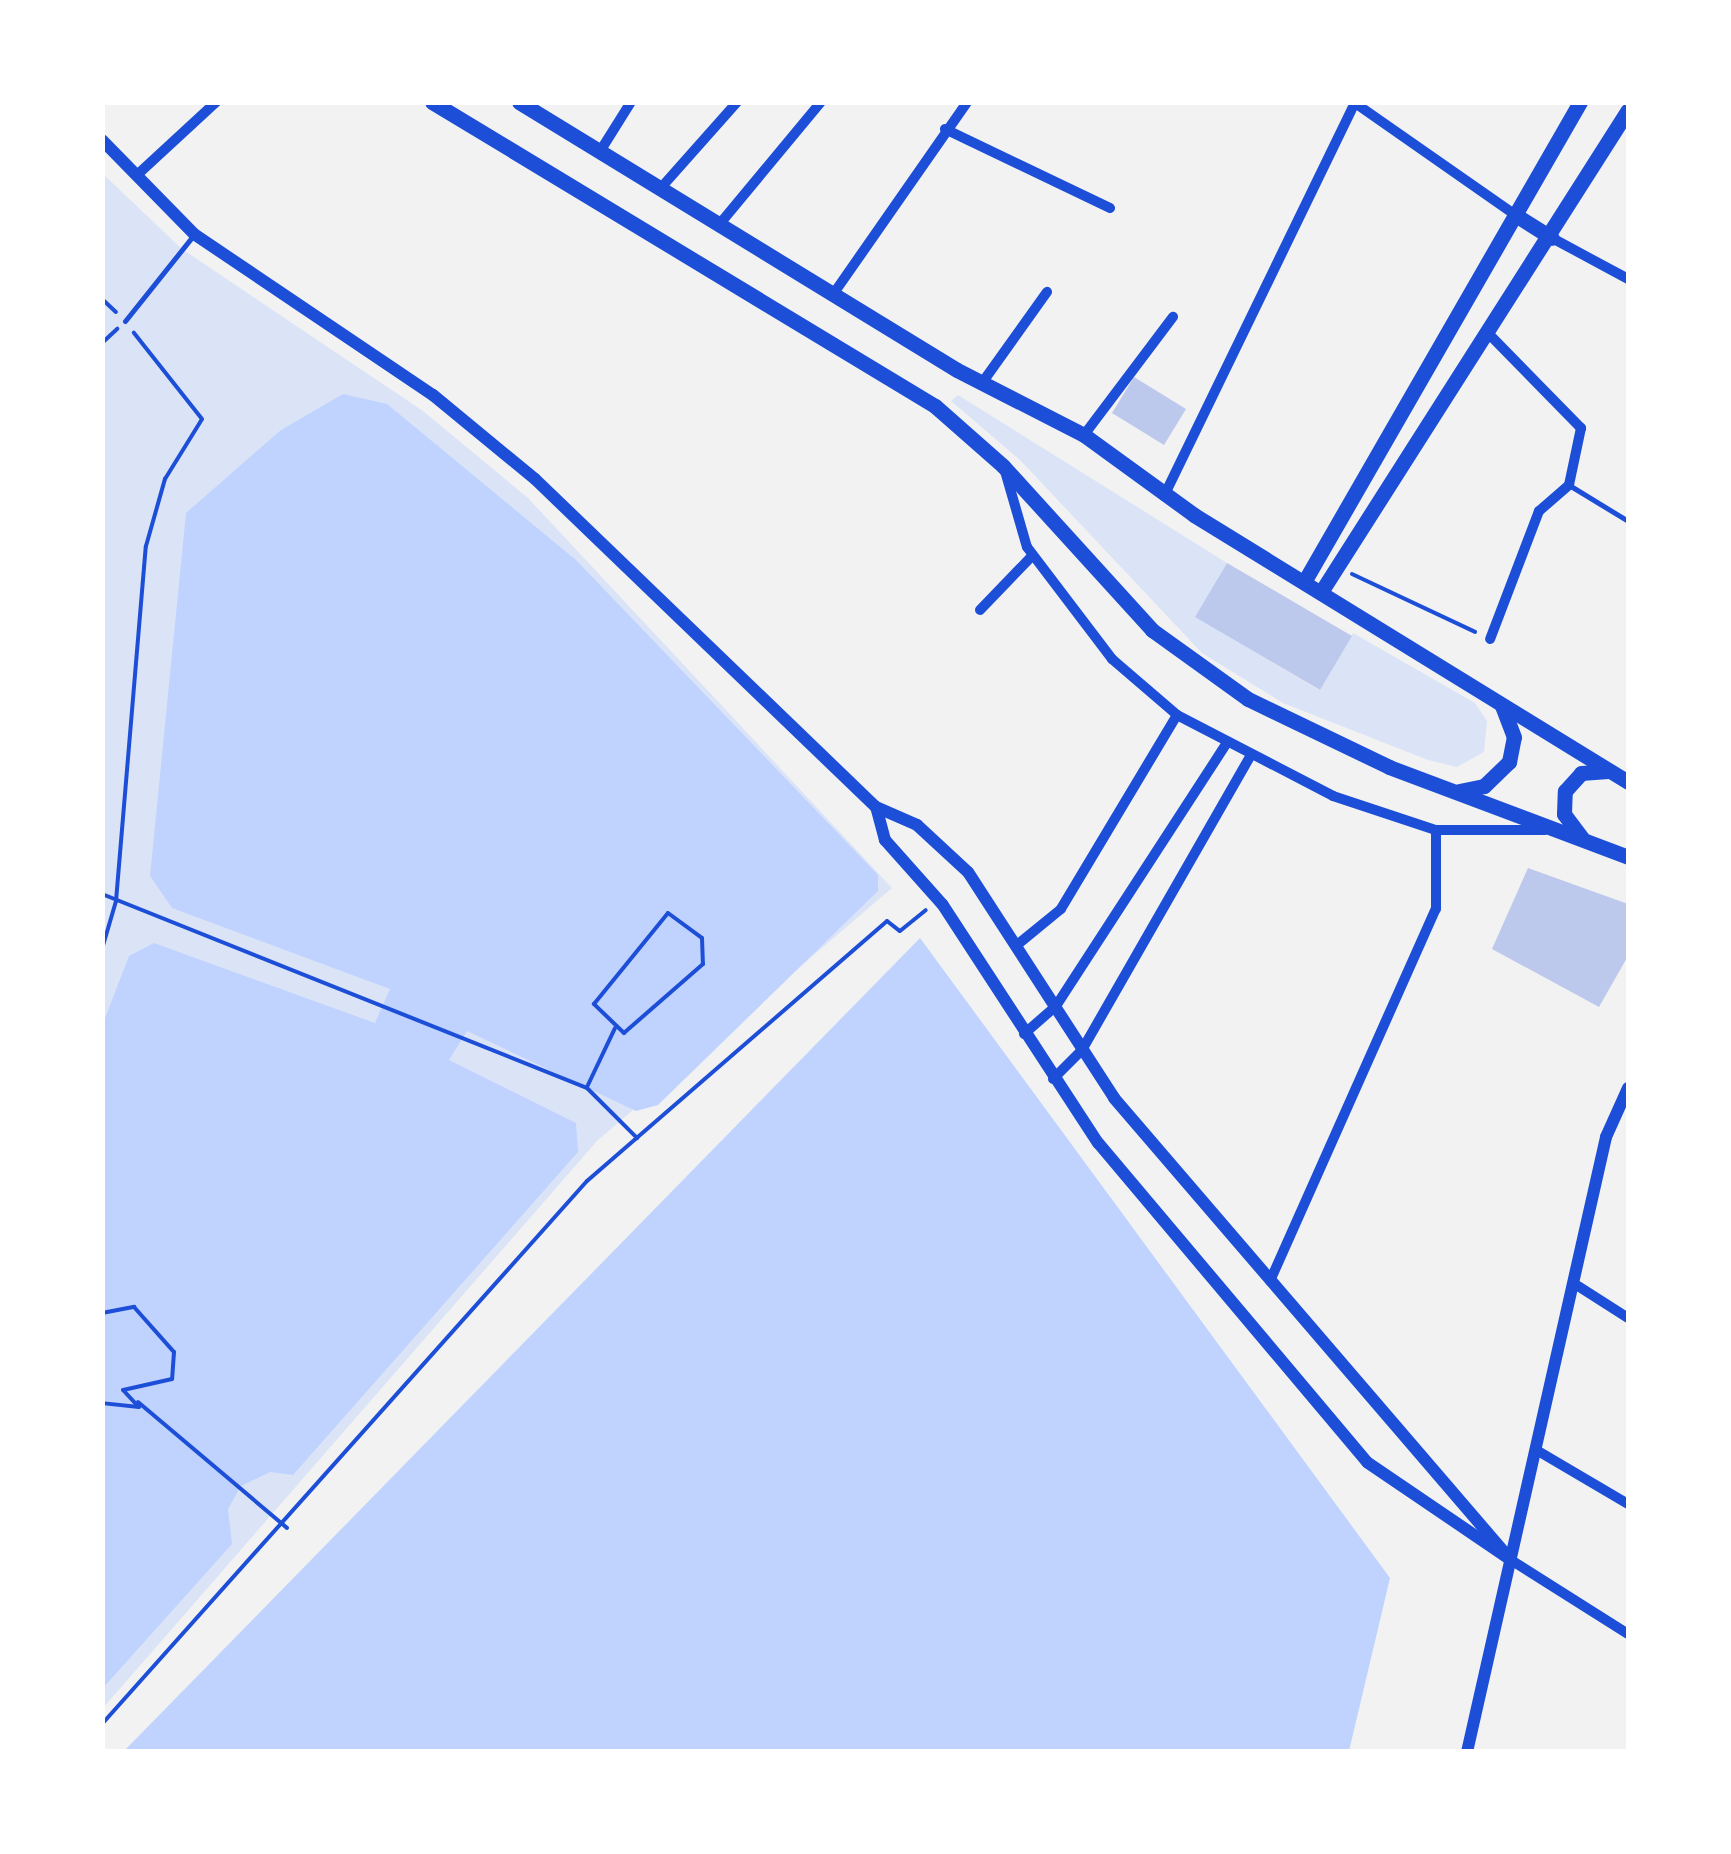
<!DOCTYPE html>
<html>
<head>
<meta charset="utf-8">
<style>
  body { margin:0 }
  #map { position:relative; width:1731px; height:1854px; overflow:hidden; background:#f2f2f2; font-family:Montserrat,sans-serif }
  div>[style] { position:absolute }
  [style*='--x'] { left:calc(var(--x)*1px); top:calc(var(--y)*1px); width:calc(var(--w)*1px); rotate:calc(var(--a)*1deg) }
  .green>* { inset:0; background:#dbe4f7 }
  .water>* { inset:0; background:#bfd3fe }
  .building>* { inset:0; background:#bdc9ec }
  .path>* { height:4px; margin:-2px; padding:0 2px; transform-origin:2px; border-radius:2px; background:#1d4ed8 }
  .service>* { height:5px; margin:-2.5px; padding:0 2.5px; transform-origin:2.5px; border-radius:2.5px; background:#1d4ed8 }
  .minor>* { height:10px; margin:-5px; padding:0 5px; transform-origin:5px; border-radius:5px; background:#1d4ed8 }
  .tertiary>* { height:12px; margin:-6px; padding:0 6px; transform-origin:6px; border-radius:6px; background:#1d4ed8 }
  .trunk>* { height:15px; margin:-7.5px; padding:0 7.5px; transform-origin:7.5px; border-radius:7.5px; background:#1d4ed8 }
  span { translate:-50% -50%; white-space:nowrap; text-align:center; line-height:1.15; -webkit-text-stroke:10px #fff; paint-order:stroke }
  .frame { position:absolute; inset:0; border:105px solid #fff; pointer-events:none }
</style>
</head>
<body>
<div id="map">
  <div class="green">
    <div style="clip-path:polygon(102px 173px,182px 249px,423px 411px,528px 498px,892px 888px,597px 1141px,103px 1708px)"></div>
    <div style="clip-path:polygon(958px 395px,1227px 563px,1196px 617px,1319px 690px,1353px 633px,1475px 703px,1487px 721px,1484px 752px,1457px 767px,1428px 760px,1283px 703px,1202px 653px,1020px 460px,951px 401px)"></div>
  </div>
  <div class="water">
    <div style="clip-path:polygon(343px 394px,387px 404px,576px 560px,878px 875px,878px 891px,658px 1105px,636px 1111px,467px 1031px,449px 1060px,576px 1123px,578px 1152px,293px 1475px,270px 1472px,241px 1486px,228px 1509px,232px 1544px,103px 1688px,102px 1026px,129px 956px,154px 943px,375px 1023px,390px 989px,172px 908px,150px 876px,186px 513px,281px 430px)"></div>
    <div style="clip-path:polygon(920px 938px,1390px 1578px,1349px 1751px,124px 1751px)"></div>
  </div>
  <div class="building">
    <div style="clip-path:polygon(1134px 377px,1186px 409px,1164px 445px,1112px 413px)"></div>
    <div style="clip-path:polygon(1227px 563px,1352px 636px,1320px 690px,1195px 617px)"></div>
    <div style="clip-path:polygon(1528px 868px,1628px 904px,1628px 956px,1599px 1007px,1492px 949px)"></div>
  </div>
  <div class="path">
    <div style="--x:102;--y:299;--w:19;--a:43"></div>
    <div style="--x:102;--y:343;--w:21;--a:-43"></div>
    <div style="--x:1352;--y:574;--w:136;--a:25.2"></div>
    <div style="--x:102;--y:894;--w:522;--a:21.8"></div>
    <div style="--x:587;--y:1088;--w:71;--a:45"></div>
    <div style="--x:668;--y:913;--w:42;--a:36.3"></div>
    <div style="--x:702;--y:938;--w:26;--a:88"></div>
    <div style="--x:703;--y:964;--w:105;--a:138.9"></div>
    <div style="--x:624;--y:1033;--w:42;--a:-136"></div>
    <div style="--x:594;--y:1004;--w:117;--a:-50.9"></div>
    <div style="--x:102;--y:949;--w:50;--a:-73.7"></div>
    <div style="--x:116;--y:901;--w:356;--a:-85.2"></div>
    <div style="--x:146;--y:546;--w:70;--a:-74.2"></div>
    <div style="--x:165;--y:479;--w:70;--a:-58.3"></div>
    <div style="--x:202;--y:419;--w:110;--a:-128.3"></div>
    <div style="--x:587;--y:1087;--w:65;--a:-64.6"></div>
    <div style="--x:102;--y:1313;--w:33;--a:-11"></div>
    <div style="--x:134;--y:1307;--w:60;--a:48.4"></div>
    <div style="--x:174;--y:1352;--w:27;--a:94"></div>
    <div style="--x:172;--y:1379;--w:50;--a:167.3"></div>
    <div style="--x:123;--y:1390;--w:23;--a:47"></div>
    <div style="--x:139;--y:1407;--w:37;--a:-174"></div>
    <div style="--x:138;--y:1402;--w:195;--a:40.2"></div>
    <div style="--x:102;--y:1724;--w:728;--a:-48.23"></div>
    <div style="--x:587;--y:1181;--w:397;--a:-40.9"></div>
    <div style="--x:887;--y:921;--w:16;--a:38"></div>
    <div style="--x:900;--y:931;--w:33;--a:-39"></div>
  </div>
  <div class="service">
    <div style="--x:125;--y:321;--w:107;--a:-51.4"></div>
    <div style="--x:1569;--y:485;--w:69;--a:31.4"></div>
  </div>
  <div class="minor">
    <div style="--x:945;--y:129;--w:183;--a:25.6"></div>
    <div style="--x:599;--y:153;--w:60;--a:-57.9"></div>
    <div style="--x:137;--y:175;--w:108;--a:-42.7"></div>
    <div style="--x:659;--y:190;--w:118;--a:-48.4"></div>
    <div style="--x:718;--y:226;--w:161;--a:-50.3"></div>
    <div style="--x:1552;--y:238;--w:86;--a:28.3"></div>
    <div style="--x:834;--y:293;--w:233;--a:-55.1"></div>
    <div style="--x:1486;--y:331;--w:136;--a:45.6"></div>
    <div style="--x:1581;--y:428;--w:58;--a:101.9"></div>
    <div style="--x:1569;--y:485;--w:40;--a:139"></div>
    <div style="--x:1539;--y:511;--w:137;--a:110.9"></div>
    <div style="--x:982;--y:383;--w:112;--a:-54.5"></div>
    <div style="--x:1084;--y:435;--w:148;--a:-53"></div>
    <div style="--x:1005;--y:471;--w:79;--a:73.9"></div>
    <div style="--x:1027;--y:547;--w:141;--a:52.8"></div>
    <div style="--x:1112;--y:659;--w:86;--a:40.7"></div>
    <div style="--x:1177;--y:715;--w:226;--a:120.9"></div>
    <div style="--x:1061;--y:909;--w:57;--a:140.7"></div>
    <div style="--x:1164;--y:496;--w:437;--a:-64.1"></div>
    <div style="--x:1355;--y:103;--w:198;--a:34.9"></div>
    <div style="--x:980;--y:610;--w:76;--a:-46.1"></div>
    <div style="--x:1177;--y:715;--w:176;--a:27.4"></div>
    <div style="--x:1333;--y:796;--w:108;--a:18.3"></div>
    <div style="--x:1436;--y:830;--w:109;--a:0"></div>
    <div style="--x:1024;--y:1034;--w:43;--a:-41.2"></div>
    <div style="--x:1056;--y:1006;--w:312;--a:-57"></div>
    <div style="--x:1053;--y:1079;--w:41;--a:-45"></div>
    <div style="--x:1082;--y:1050;--w:338;--a:-60.2"></div>
    <div style="--x:1270;--y:1281;--w:407;--a:-66"></div>
    <div style="--x:1436;--y:909;--w:79;--a:-90"></div>
    <div style="--x:1578;--y:1286;--w:59;--a:32.6"></div>
    <div style="--x:1538;--y:1451;--w:104;--a:30.5"></div>
    <div style="--x:1511;--y:1560;--w:138;--a:32.3"></div>
  </div>
  <div class="tertiary">
    <div style="--x:102;--y:140;--w:132;--a:45.6"></div>
    <div style="--x:194;--y:234;--w:288;--a:34"></div>
    <div style="--x:433;--y:395;--w:132;--a:39.5"></div>
    <div style="--x:535;--y:479;--w:473;--a:43.9"></div>
    <div style="--x:876;--y:807;--w:45;--a:23.7"></div>
    <div style="--x:917;--y:825;--w:69;--a:42.7"></div>
    <div style="--x:968;--y:872;--w:269;--a:57.1"></div>
    <div style="--x:1114;--y:1098;--w:609;--a:49.33"></div>
    <div style="--x:1511;--y:1560;--w:174;--a:-145.8"></div>
    <div style="--x:1367;--y:1462;--w:417;--a:-130.1"></div>
    <div style="--x:1098;--y:1143;--w:285;--a:-123.1"></div>
    <div style="--x:942;--y:904;--w:86;--a:-131.7"></div>
    <div style="--x:885;--y:840;--w:34;--a:-105"></div>
    <div style="--x:1467;--y:1752;--w:631;--a:-77.26"></div>
    <div style="--x:1606;--y:1137;--w:54;--a:-65.8"></div>
  </div>
  <div class="trunk">
    <div style="--x:432;--y:102;--w:588;--a:31.15"></div>
    <div style="--x:935;--y:406;--w:91;--a:41.4"></div>
    <div style="--x:1003;--y:466;--w:222;--a:47.7"></div>
    <div style="--x:1152;--y:630;--w:118;--a:35.7"></div>
    <div style="--x:1248;--y:699;--w:157;--a:25.7"></div>
    <div style="--x:1389;--y:767;--w:255;--a:20.6"></div>
    <div style="--x:519;--y:102;--w:513;--a:31.46"></div>
    <div style="--x:957;--y:370;--w:143;--a:27.1"></div>
    <div style="--x:1084;--y:435;--w:136;--a:36"></div>
    <div style="--x:1194;--y:515;--w:510;--a:31.6"></div>
    <div style="--x:1517;--y:216;--w:41;--a:32.2"></div>
    <div style="--x:1304;--y:582;--w:554;--a:-60.1"></div>
    <div style="--x:1321;--y:592;--w:571;--a:-57.51"></div>
    <div style="--x:1459;--y:791;--w:25;--a:-11"></div>
    <div style="--x:1484;--y:786;--w:35;--a:-44"></div>
    <div style="--x:1509;--y:762;--w:25;--a:-79"></div>
    <div style="--x:1514;--y:737;--w:34;--a:-111"></div>
    <div style="--x:1582;--y:838;--w:30;--a:-127"></div>
    <div style="--x:1564;--y:814;--w:23;--a:-88"></div>
    <div style="--x:1565;--y:791;--w:24;--a:-48"></div>
    <div style="--x:1581;--y:773;--w:27;--a:-4"></div>
  </div>
  <div class="frame"></div>
</div>
</body>
</html>
